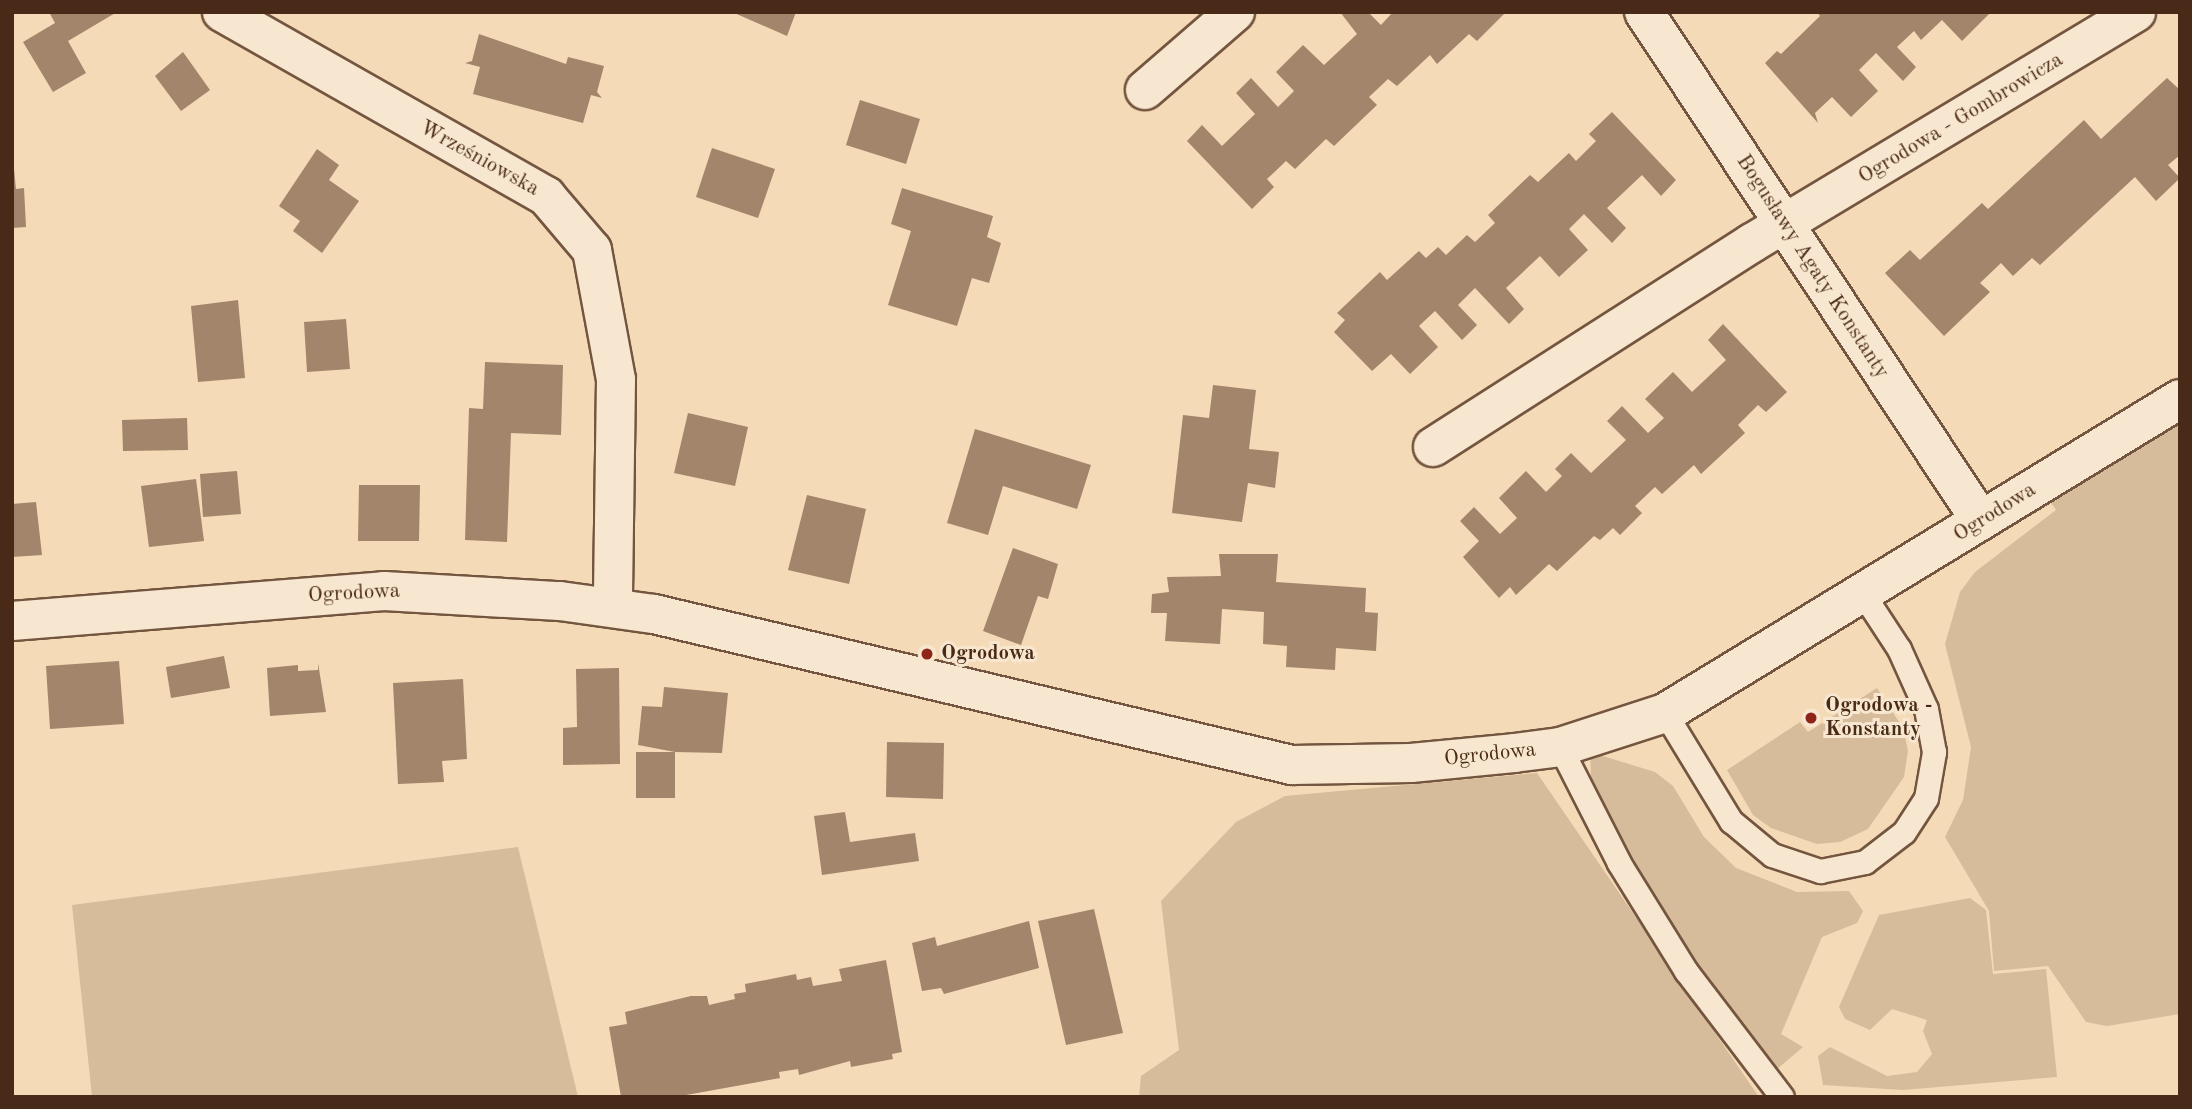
<!DOCTYPE html>
<html>
<head>
<meta charset="utf-8">
<style>
  body { margin:0 }
  #map { position:relative; width:2192px; height:1109px; overflow:hidden; background:#f4dab6; font-family:"Old Standard TT",serif }
  div>[style] { position:absolute }
  [style*='--x'] { left:calc(var(--x)*1px); top:calc(var(--y)*1px); width:calc(var(--w)*1px); rotate:calc(var(--a)*1deg) }
  .green>* { inset:0; background:#d7bc9b }
  .building>* { inset:0; background:#a2856a }
  .roads { filter:drop-shadow(2px 0 #74553f) drop-shadow(-2px 0 #74553f) drop-shadow(0 2px #74553f) drop-shadow(0 -2px #74553f) }
  .lane>* { height:23px; margin:-11.5px; padding:0 11.5px; transform-origin:11.5px; border-radius:11.5px; background:#f8e7d0 }
  .street>* { height:38px; margin:-19px; padding:0 19px; transform-origin:19px; border-radius:19px; background:#f8e7d0 }
  .dots>* { width:19px; height:19px; translate:-50% -50%; box-sizing:border-box; border:4px solid #f8e7d0; border-radius:50% }
  span { translate:-50% -50%; white-space:nowrap; text-align:center; line-height:1.15; -webkit-text-stroke:6px #f8e7d0; paint-order:stroke }
  .street-label { font-size:21px; color:#492917 }
  .poi-label { font-size:21px; color:#492917; font-weight:700 }
  .left { translate:0 -50%; text-align:left }
  .frame { position:absolute; inset:0; border:14px solid #492917; pointer-events:none }
</style>
</head>
<body>
<div id="map">
  <div class="green">
    <div style="clip-path:polygon(2180px 424px,2180px 1014px,2107px 1026px,2086px 1022px,2048px 966px,1994px 971px,1989px 911px,1945px 837px,1963px 800px,1971px 747px,1945px 644px,1960px 592px,1975px 572px,2056px 510px,2051px 503px)"></div>
    <div style="clip-path:polygon(1877px 688px,1903px 728px,1908px 751px,1904px 777px,1868px 829px,1840px 842px,1817px 844px,1771px 828px,1753px 815px,1727px 770px,1800px 722px,1808px 732px)"></div>
    <div style="clip-path:polygon(1590px 752px,1655px 772px,1673px 786px,1704px 837px,1736px 868px,1797px 892px,1849px 891px,1863px 911px,1857px 923px,1822px 937px,1781px 1034px,1803px 1047px,1776px 1070px,1660px 915px,1591px 776px)"></div>
    <div style="clip-path:polygon(1537px 773px,1759px 1097px,1139px 1097px,1141px 1076px,1179px 1050px,1161px 901px,1236px 822px,1285px 796px)"></div>
    <div style="clip-path:polygon(518px 847px,578px 1097px,92px 1097px,72px 905px)"></div>
    <div style="clip-path:polygon(1970px 898px,1986px 910px,1993px 974px,2046px 969px,2057px 1077px,1903px 1090px,1823px 1085px,1818px 1056px,1830px 1047px,1887px 1076px,1917px 1072px,1932px 1054px,1923px 1031px,1927px 1020px,1892px 1009px,1870px 1030px,1845px 1019px,1839px 1007px,1879px 915px)"></div>
  </div>
  <div class="building">
    <div style="clip-path:polygon(49px 12px,117px 12px,68px 41px,86px 73px,53px 92px,23px 42px,55px 23px)"></div>
    <div style="clip-path:polygon(732px 12px,796px 12px,787px 36px)"></div>
    <div style="clip-path:polygon(1340px 12px,1368px 12px,1381px 25px,1393px 12px,1506px 12px,1477px 41px,1469px 34px,1437px 64px,1430px 55px,1397px 86px,1388px 79px,1369px 97px,1377px 105px,1334px 146px,1326px 139px,1295px 169px,1286px 161px,1267px 179px,1274px 187px,1252px 209px,1187px 141px,1202px 125px,1222px 146px,1255px 114px,1236px 93px,1251px 78px,1278px 107px,1294px 91px,1276px 72px,1303px 45px,1324px 65px,1357px 34px)"></div>
    <div style="clip-path:polygon(1817px 12px,1988px 12px,1989px 14px,1962px 41px,1942px 20px,1921px 40px,1914px 31px,1897px 47px,1916px 67px,1903px 81px,1876px 53px,1859px 70px,1878px 91px,1851px 117px,1832px 97px,1815px 113px,1818px 123px,1765px 63px,1777px 51px,1781px 54px,1820px 16px)"></div>
    <div style="clip-path:polygon(479px 34px,566px 64px,568px 57px,604px 66px,597px 92px,602px 98px,591px 95px,583px 123px,473px 94px,480px 67px,465px 63px,472px 61px)"></div>
    <div style="clip-path:polygon(183px 52px,210px 90px,181px 111px,155px 76px)"></div>
    <div style="clip-path:polygon(2167px 78px,2180px 90px,2180px 155px,2168px 165px,2180px 178px,2156px 201px,2135px 177px,2040px 265px,2032px 258px,2013px 276px,2001px 263px,1980px 283px,1990px 292px,1944px 336px,1885px 273px,1910px 250px,1920px 260px,1982px 203px,1988px 209px,2084px 120px,2101px 139px)"></div>
    <div style="clip-path:polygon(860px 100px,920px 119px,906px 164px,846px 145px)"></div>
    <div style="clip-path:polygon(1612px 112px,1676px 180px,1661px 196px,1642px 175px,1607px 208px,1626px 228px,1612px 243px,1584px 214px,1569px 229px,1588px 250px,1559px 277px,1540px 256px,1506px 288px,1524px 309px,1509px 324px,1475px 288px,1458px 305px,1477px 325px,1462px 340px,1435px 311px,1419px 326px,1438px 347px,1410px 374px,1391px 354px,1372px 371px,1334px 332px,1345px 320px,1337px 313px,1380px 272px,1387px 280px,1419px 251px,1426px 258px,1438px 247px,1446px 255px,1467px 235px,1475px 242px,1495px 223px,1488px 215px,1530px 175px,1538px 182px,1569px 153px,1576px 161px,1596px 141px,1589px 134px)"></div>
    <div style="clip-path:polygon(12px 148px,16px 189px,24px 188px,26px 227px,12px 228px)"></div>
    <div style="clip-path:polygon(712px 148px,775px 169px,758px 218px,696px 197px)"></div>
    <div style="clip-path:polygon(317px 149px,339px 165px,329px 180px,359px 201px,322px 253px,293px 231px,300px 221px,279px 206px)"></div>
    <div style="clip-path:polygon(902px 188px,993px 216px,987px 237px,1001px 243px,989px 283px,972px 278px,957px 326px,888px 305px,911px 231px,891px 224px)"></div>
    <div style="clip-path:polygon(238px 300px,245px 378px,198px 382px,191px 306px)"></div>
    <div style="clip-path:polygon(346px 319px,350px 369px,307px 372px,304px 322px)"></div>
    <div style="clip-path:polygon(1723px 324px,1787px 392px,1766px 412px,1758px 405px,1738px 425px,1745px 433px,1701px 474px,1694px 465px,1662px 494px,1655px 487px,1635px 506px,1642px 513px,1620px 535px,1613px 528px,1600px 540px,1594px 536px,1557px 571px,1549px 564px,1516px 595px,1510px 587px,1499px 598px,1463px 557px,1479px 541px,1460px 521px,1474px 507px,1500px 534px,1517px 518px,1499px 498px,1526px 471px,1546px 492px,1562px 476px,1555px 469px,1571px 453px,1591px 473px,1626px 440px,1607px 421px,1622px 406px,1648px 433px,1664px 418px,1645px 399px,1673px 372px,1692px 392px,1726px 360px,1708px 340px)"></div>
    <div style="clip-path:polygon(485px 362px,563px 365px,561px 435px,511px 433px,507px 542px,465px 540px,469px 408px,483px 409px)"></div>
    <div style="clip-path:polygon(1213px 385px,1256px 390px,1249px 449px,1279px 452px,1275px 488px,1248px 483px,1242px 522px,1172px 513px,1183px 415px,1209px 418px)"></div>
    <div style="clip-path:polygon(688px 413px,748px 427px,735px 486px,674px 473px)"></div>
    <div style="clip-path:polygon(187px 418px,188px 450px,123px 451px,122px 420px)"></div>
    <div style="clip-path:polygon(975px 429px,1091px 465px,1077px 509px,1003px 486px,988px 535px,947px 523px)"></div>
    <div style="clip-path:polygon(237px 471px,241px 514px,203px 517px,200px 474px)"></div>
    <div style="clip-path:polygon(196px 479px,204px 541px,149px 547px,141px 486px)"></div>
    <div style="clip-path:polygon(359px 485px,420px 485px,419px 541px,358px 541px)"></div>
    <div style="clip-path:polygon(807px 495px,866px 509px,849px 584px,788px 570px)"></div>
    <div style="clip-path:polygon(36px 502px,42px 555px,12px 557px,12px 504px)"></div>
    <div style="clip-path:polygon(1013px 548px,1058px 564px,1048px 599px,1038px 596px,1021px 645px,983px 631px)"></div>
    <div style="clip-path:polygon(1219px 554px,1278px 554px,1276px 582px,1366px 588px,1365px 612px,1378px 613px,1376px 651px,1336px 648px,1335px 670px,1286px 667px,1287px 646px,1263px 644px,1264px 612px,1222px 609px,1220px 644px,1165px 641px,1167px 613px,1151px 613px,1152px 594px,1169px 592px,1167px 577px,1221px 576px)"></div>
    <div style="clip-path:polygon(224px 656px,230px 688px,171px 698px,166px 667px)"></div>
    <div style="clip-path:polygon(119px 661px,124px 724px,50px 729px,46px 666px)"></div>
    <div style="clip-path:polygon(318px 663px,326px 712px,270px 716px,267px 668px,298px 665px,298px 671px,318px 670px)"></div>
    <div style="clip-path:polygon(619px 668px,620px 764px,563px 765px,563px 728px,577px 727px,576px 669px)"></div>
    <div style="clip-path:polygon(463px 679px,467px 759px,442px 761px,444px 782px,398px 784px,393px 683px)"></div>
    <div style="clip-path:polygon(664px 687px,728px 693px,722px 753px,675px 752px,675px 798px,636px 798px,636px 752px,675px 752px,638px 745px,642px 706px,662px 707px)"></div>
    <div style="clip-path:polygon(887px 742px,944px 743px,943px 799px,886px 797px)"></div>
    <div style="clip-path:polygon(845px 812px,850px 842px,915px 833px,919px 861px,822px 875px,814px 816px)"></div>
    <div style="clip-path:polygon(1094px 909px,1123px 1033px,1066px 1045px,1038px 921px)"></div>
    <div style="clip-path:polygon(1029px 921px,1039px 968px,944px 994px,941px 988px,922px 991px,912px 943px,935px 937px,937px 946px)"></div>
    <div style="clip-path:polygon(886px 960px,902px 1052px,892px 1054px,893px 1059px,851px 1067px,850px 1061px,799px 1075px,798px 1069px,779px 1072px,780px 1078px,675px 1097px,621px 1097px,609px 1027px,627px 1024px,625px 1012px,691px 996px,707px 996px,709px 1005px,735px 999px,734px 994px,746px 992px,745px 984px,796px 974px,797px 980px,811px 977px,813px 986px,842px 981px,839px 969px)"></div>
  </div>
  <div class="roads">
    <div class="lane">
      <div style="--x:1665;--y:713;--w:127;--a:58.6"></div>
      <div style="--x:1731;--y:821;--w:53;--a:39.7"></div>
      <div style="--x:1772;--y:855;--w:51;--a:18.4"></div>
      <div style="--x:1820;--y:871;--w:46;--a:-11.3"></div>
      <div style="--x:1865;--y:862;--w:49;--a:-37.6"></div>
      <div style="--x:1904;--y:832;--w:40;--a:-57.1"></div>
      <div style="--x:1926;--y:798;--w:47;--a:-80.1"></div>
      <div style="--x:1934;--y:752;--w:44;--a:-100.5"></div>
      <div style="--x:1926;--y:709;--w:66;--a:-114.2"></div>
      <div style="--x:1899;--y:649;--w:66;--a:-123.2"></div>
      <div style="--x:1560;--y:747;--w:130;--a:63"></div>
      <div style="--x:1619;--y:863;--w:127;--a:58.2"></div>
      <div style="--x:1686;--y:971;--w:158;--a:52.7"></div>
    </div>
    <div class="street">
      <div style="--x:222;--y:12;--w:373;--a:29.6"></div>
      <div style="--x:546;--y:196;--w:71;--a:49.6"></div>
      <div style="--x:592;--y:250;--w:132;--a:79.5"></div>
      <div style="--x:616;--y:380;--w:226;--a:90.8"></div>
      <div style="--x:1644;--y:12;--w:610;--a:56.49"></div>
      <div style="--x:1145;--y:90;--w:119;--a:-40.9"></div>
      <div style="--x:1433;--y:447;--w:379;--a:-32.6"></div>
      <div style="--x:1752;--y:243;--w:448;--a:-31"></div>
      <div style="--x:12;--y:621;--w:373;--a:-4.6"></div>
      <div style="--x:384;--y:591;--w:176;--a:3.3"></div>
      <div style="--x:560;--y:601;--w:95;--a:7.9"></div>
      <div style="--x:654;--y:614;--w:656;--a:13.32"></div>
      <div style="--x:1292;--y:765;--w:119;--a:-1"></div>
      <div style="--x:1411;--y:763;--w:103;--a:-5.5"></div>
      <div style="--x:1514;--y:753;--w:46;--a:-7.4"></div>
      <div style="--x:1560;--y:747;--w:110;--a:-17.9"></div>
      <div style="--x:1665;--y:713;--w:603;--a:-31.37"></div>
    </div>
  </div>
  <div class="dots">
    <div style="left:927px;top:654px;background:#8f2418"></div>
    <div style="left:1811px;top:718px;background:#8f2418"></div>
  </div>
  <div class="street-label">
    <span style="left:1961px;top:119px;rotate:-31deg">Ogrodowa - Gombrowicza</span>
    <span style="left:479px;top:159px;rotate:29deg">Wrześniowska</span>
    <span style="left:1812px;top:267px;rotate:57deg">Bogusławy Agaty Konstanty</span>
    <span style="left:1995px;top:513px;rotate:-32deg">Ogrodowa</span>
    <span style="left:354px;top:594px;rotate:-3deg">Ogrodowa</span>
    <span style="left:1490px;top:755px;rotate:-6deg">Ogrodowa</span>
  </div>
  <div class="poi-label">
    <span class="left" style="left:941px;top:654px">Ogrodowa</span>
    <span class="left" style="left:1825px;top:718px">Ogrodowa -<br>Konstanty</span>
  </div>
  <div class="frame"></div>
</div>
</body>
</html>
